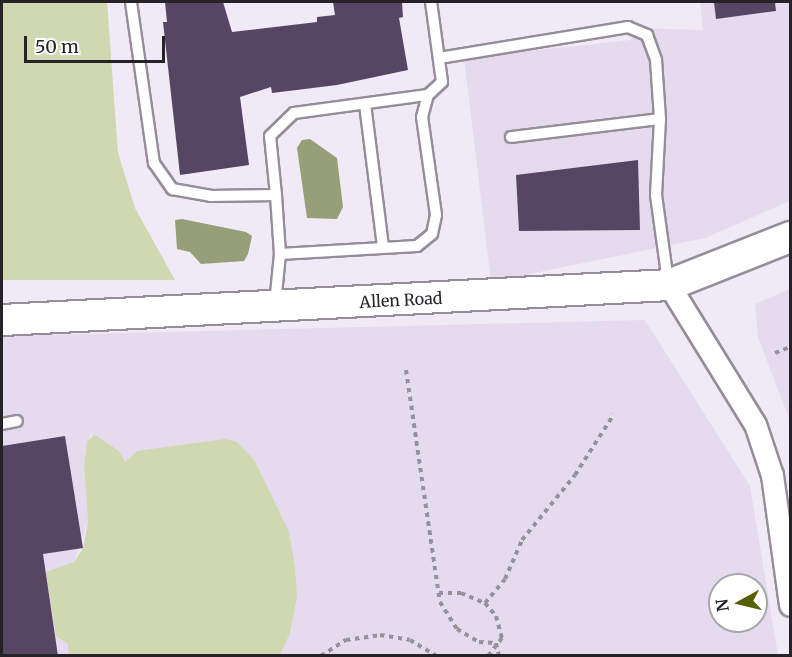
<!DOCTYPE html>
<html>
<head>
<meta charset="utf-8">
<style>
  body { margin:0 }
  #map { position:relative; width:792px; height:657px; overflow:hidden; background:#f0e9f6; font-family:Merriweather,serif }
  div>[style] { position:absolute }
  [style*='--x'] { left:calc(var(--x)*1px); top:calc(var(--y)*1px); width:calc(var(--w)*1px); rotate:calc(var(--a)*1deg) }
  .built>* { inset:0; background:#e6dbee }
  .green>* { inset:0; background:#cfd8b1 }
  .water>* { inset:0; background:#969f77 }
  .building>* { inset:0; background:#574564 }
  .path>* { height:4px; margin-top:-2px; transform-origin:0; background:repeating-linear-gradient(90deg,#96919b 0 4.5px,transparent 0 9px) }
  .roads { filter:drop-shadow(2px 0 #958e9a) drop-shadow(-2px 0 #958e9a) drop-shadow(0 2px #958e9a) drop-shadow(0 -2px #958e9a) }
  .lane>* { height:10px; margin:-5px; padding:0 5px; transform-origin:5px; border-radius:5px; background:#fff }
  .street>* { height:21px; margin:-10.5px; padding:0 10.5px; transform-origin:10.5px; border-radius:10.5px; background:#fff }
  .secondary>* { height:30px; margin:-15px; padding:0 15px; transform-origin:15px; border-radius:15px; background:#fff }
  span { translate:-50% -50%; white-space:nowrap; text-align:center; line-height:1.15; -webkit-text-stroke:6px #fff; paint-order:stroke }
  .street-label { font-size:16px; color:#262328 }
  .frame { position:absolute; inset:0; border:3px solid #262328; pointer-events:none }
  .north { position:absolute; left:708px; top:573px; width:60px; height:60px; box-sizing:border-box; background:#fff; border:2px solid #a8a7a9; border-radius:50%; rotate:262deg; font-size:16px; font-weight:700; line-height:24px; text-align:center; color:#262328 }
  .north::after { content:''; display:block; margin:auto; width:21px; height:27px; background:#556102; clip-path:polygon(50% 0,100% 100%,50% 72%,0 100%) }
  .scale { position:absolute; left:24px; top:36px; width:141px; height:27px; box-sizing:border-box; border:3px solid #262328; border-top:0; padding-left:8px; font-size:18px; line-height:21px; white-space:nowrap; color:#262328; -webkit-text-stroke:4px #fff; paint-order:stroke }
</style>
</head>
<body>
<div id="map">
  <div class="built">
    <div style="clip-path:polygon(700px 2px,790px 2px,790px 201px,705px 238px,491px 282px,464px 58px,631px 40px,637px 28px,703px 30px)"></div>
    <div style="clip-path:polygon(790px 289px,790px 421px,758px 337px,755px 304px)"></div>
    <div style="clip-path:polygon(evenodd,645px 320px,750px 486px,778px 655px,115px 655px,91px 433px,84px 465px,88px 522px,74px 562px,69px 655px,2px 655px,2px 336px,645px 320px,720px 585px,756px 585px,756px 621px,720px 621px,720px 585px)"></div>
  </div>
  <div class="green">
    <div style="clip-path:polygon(2px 2px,107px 2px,118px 153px,135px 208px,175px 280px,2px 280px)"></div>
    <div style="clip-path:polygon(95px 435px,119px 451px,125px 462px,137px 451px,225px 439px,237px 442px,255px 461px,289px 532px,295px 567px,297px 597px,290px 633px,280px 655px,69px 655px,68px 644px,56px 636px,46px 572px,74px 562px,83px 548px,88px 522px,84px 465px,87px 441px)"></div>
  </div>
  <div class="water">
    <div style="clip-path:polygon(310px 139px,337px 158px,343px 207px,337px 219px,307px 218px,297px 148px,302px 140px)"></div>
    <div style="clip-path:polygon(182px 219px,246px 232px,252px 236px,248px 254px,244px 261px,201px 264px,190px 252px,177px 249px,175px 220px)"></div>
  </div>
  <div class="building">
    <div style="clip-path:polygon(165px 2px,223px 2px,232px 32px,317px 22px,317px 17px,335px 15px,333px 2px,402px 2px,403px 17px,399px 18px,408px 70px,337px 85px,272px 93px,271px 87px,240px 97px,249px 165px,180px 175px,163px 22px,167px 22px)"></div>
    <div style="clip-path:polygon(714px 2px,775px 2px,776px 11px,716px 19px)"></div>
    <div style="clip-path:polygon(638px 160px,640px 230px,519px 231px,516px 175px)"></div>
    <div style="clip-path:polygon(65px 436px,83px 548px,43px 554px,58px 656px,2px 656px,2px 446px)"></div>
  </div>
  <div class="path">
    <div style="--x:775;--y:353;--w:16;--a:-22"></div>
    <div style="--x:406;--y:370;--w:234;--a:81.7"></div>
    <div style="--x:440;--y:602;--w:32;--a:58"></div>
    <div style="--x:457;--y:629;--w:26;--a:31"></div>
    <div style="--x:479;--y:642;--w:17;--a:3"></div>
    <div style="--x:496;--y:643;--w:13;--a:77"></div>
    <div style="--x:439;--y:593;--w:22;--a:0"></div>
    <div style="--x:461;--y:593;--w:26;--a:23"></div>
    <div style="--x:485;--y:603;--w:31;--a:-50"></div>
    <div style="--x:505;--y:579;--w:43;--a:-66.4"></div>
    <div style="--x:522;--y:540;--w:84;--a:-50.8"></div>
    <div style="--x:575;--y:475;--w:72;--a:-57.4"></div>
    <div style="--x:485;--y:603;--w:17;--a:50"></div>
    <div style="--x:496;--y:616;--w:23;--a:75"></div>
    <div style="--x:502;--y:638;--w:23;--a:128"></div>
    <div style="--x:321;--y:656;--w:30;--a:-33"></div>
    <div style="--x:346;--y:640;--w:34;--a:-8"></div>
    <div style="--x:380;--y:635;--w:30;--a:9"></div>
    <div style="--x:410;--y:640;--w:31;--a:31"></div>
  </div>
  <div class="roads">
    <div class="lane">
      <div style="--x:131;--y:2;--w:163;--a:81.9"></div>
      <div style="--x:154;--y:163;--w:32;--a:55"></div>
      <div style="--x:172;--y:189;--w:39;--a:10"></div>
      <div style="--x:210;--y:196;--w:66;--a:-0.9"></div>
      <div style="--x:276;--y:195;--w:59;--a:-95.8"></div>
      <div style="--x:270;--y:136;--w:33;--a:-44"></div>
      <div style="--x:294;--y:113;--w:135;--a:-7.7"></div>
      <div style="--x:428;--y:95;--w:19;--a:-43"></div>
      <div style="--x:442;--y:82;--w:81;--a:-97.8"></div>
      <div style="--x:439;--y:58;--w:192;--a:-9.3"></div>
      <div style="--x:628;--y:27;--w:21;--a:23"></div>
      <div style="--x:647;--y:35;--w:27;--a:70"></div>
      <div style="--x:656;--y:60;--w:59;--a:86.1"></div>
      <div style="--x:660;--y:119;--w:76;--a:93"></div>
      <div style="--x:656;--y:195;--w:88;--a:82.1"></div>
      <div style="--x:365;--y:104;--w:144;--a:82.8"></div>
      <div style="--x:511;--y:137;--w:150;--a:-6.9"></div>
      <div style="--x:280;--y:254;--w:137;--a:-3.3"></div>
      <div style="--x:417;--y:246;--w:19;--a:-39"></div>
      <div style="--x:432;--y:234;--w:19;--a:-78"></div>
      <div style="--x:436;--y:215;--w:99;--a:-98.1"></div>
      <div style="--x:422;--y:117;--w:23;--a:-75"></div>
      <div style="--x:275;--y:304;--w:50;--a:-84.3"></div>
      <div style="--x:280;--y:254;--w:59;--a:-93.9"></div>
      <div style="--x:2;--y:424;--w:15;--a:-11"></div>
    </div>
    <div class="street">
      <div style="--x:669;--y:285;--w:163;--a:58.3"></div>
      <div style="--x:755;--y:424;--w:54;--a:71.6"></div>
      <div style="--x:772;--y:475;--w:131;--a:82.1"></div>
    </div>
    <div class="secondary">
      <div style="--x:2;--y:320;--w:668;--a:-3"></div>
      <div style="--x:669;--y:285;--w:130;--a:-21.6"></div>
    </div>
  </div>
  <div class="street-label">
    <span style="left:401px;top:300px;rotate:-3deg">Allen Road</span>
  </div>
  <div class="frame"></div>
  <div class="north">N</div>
  <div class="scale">50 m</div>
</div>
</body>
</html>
